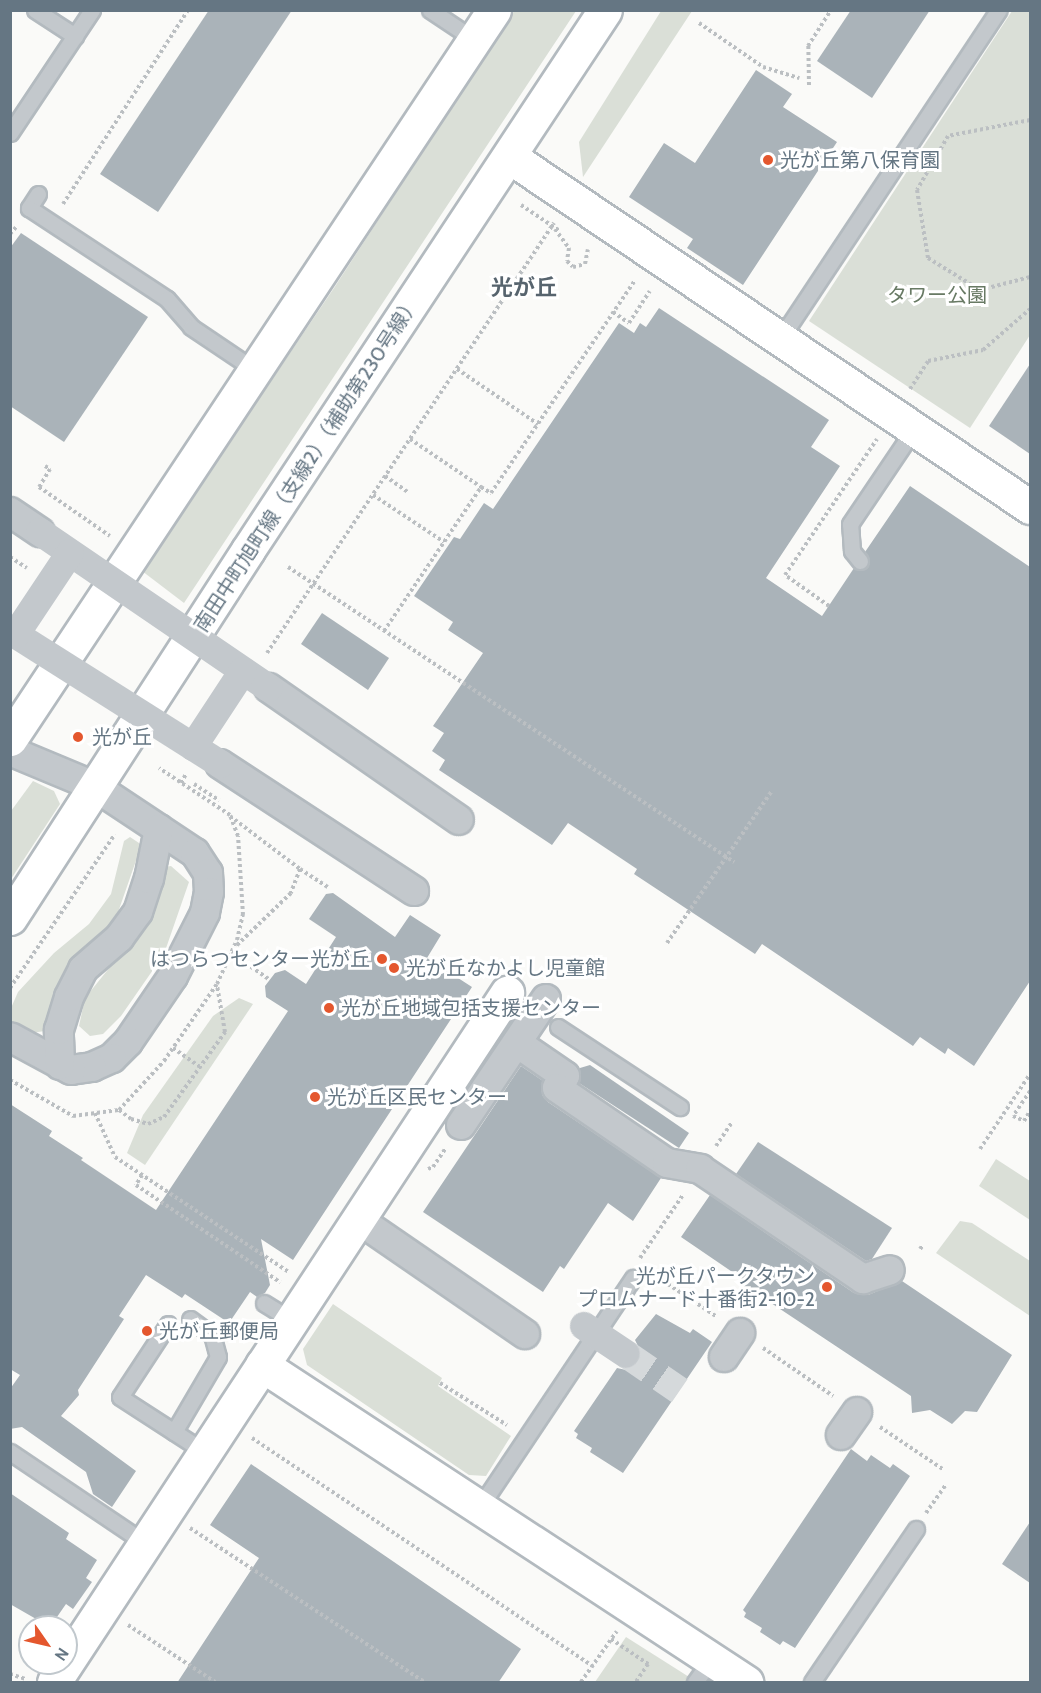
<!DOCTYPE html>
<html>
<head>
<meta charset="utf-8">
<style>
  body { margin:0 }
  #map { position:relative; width:1041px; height:1693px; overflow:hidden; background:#fafaf8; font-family:Cabin,"Noto Sans JP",sans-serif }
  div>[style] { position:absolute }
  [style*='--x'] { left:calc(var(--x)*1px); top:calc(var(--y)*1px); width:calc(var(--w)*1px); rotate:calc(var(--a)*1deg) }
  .green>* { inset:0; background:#dadfd7 }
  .building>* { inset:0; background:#aab3b9 }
  .street-tunnel>* { height:28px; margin-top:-14px; transform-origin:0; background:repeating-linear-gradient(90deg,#d5d9db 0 28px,transparent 0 42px) }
  .path>* { height:4px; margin-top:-2px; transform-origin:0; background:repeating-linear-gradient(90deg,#bbbfc2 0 3px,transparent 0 6px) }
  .roads { filter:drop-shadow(2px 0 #b3babf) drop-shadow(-2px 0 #b3babf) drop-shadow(0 2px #b3babf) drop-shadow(0 -2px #b3babf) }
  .lane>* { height:15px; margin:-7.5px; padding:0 7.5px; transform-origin:7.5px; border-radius:7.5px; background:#c3c8cc }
  .street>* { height:28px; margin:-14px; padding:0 14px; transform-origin:14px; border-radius:14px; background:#c3c8cc }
  .secondary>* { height:33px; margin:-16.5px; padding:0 16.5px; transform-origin:16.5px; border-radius:16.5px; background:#fff }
  .street-bridge>* { height:28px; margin:-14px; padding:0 14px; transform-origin:14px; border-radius:14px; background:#c3c8cc }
  .dots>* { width:16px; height:16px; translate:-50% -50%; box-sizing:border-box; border:3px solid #fff; border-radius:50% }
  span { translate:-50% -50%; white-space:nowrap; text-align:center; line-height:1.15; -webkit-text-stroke:6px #fff; paint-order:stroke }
  .poi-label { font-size:20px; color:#657683 }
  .left { translate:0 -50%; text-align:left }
  .right { translate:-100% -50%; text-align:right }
  .park-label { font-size:20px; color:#687a64 }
  .street-label { font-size:20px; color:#657683 }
  .quarter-label { font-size:22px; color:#57646e; font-weight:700 }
  .frame { position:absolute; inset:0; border:12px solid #657683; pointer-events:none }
  .north { position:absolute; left:18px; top:1615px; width:60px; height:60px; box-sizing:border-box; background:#fff; border:2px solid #c1c8cd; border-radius:50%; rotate:124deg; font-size:16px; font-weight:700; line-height:24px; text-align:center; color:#657683 }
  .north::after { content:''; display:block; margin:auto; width:21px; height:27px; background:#e4572e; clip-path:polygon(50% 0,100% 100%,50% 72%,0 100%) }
</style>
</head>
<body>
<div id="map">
  <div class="green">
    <div style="clip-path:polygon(514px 11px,576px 11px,184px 603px,142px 571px,334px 288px)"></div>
    <div style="clip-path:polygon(661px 11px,692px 11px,583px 177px,579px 142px)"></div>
    <div style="clip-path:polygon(1012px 11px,1030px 11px,1030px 335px,970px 428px,809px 321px)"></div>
    <div style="clip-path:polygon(33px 781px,54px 791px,60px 804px,11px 879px,11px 811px)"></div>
    <div style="clip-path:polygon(130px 837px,139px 843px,139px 852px,115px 921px,64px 972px,49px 1024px,45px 1031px,31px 1033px,11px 1021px,11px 1008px,18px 992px,54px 953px,89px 924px,111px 894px,124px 841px)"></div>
    <div style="clip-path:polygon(171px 866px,189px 882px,164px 954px,121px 1016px,103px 1034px,90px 1036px,79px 1026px,85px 998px,144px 925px,165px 867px)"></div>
    <div style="clip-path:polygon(239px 998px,253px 1004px,145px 1165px,127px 1153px,143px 1115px,213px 1016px)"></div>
    <div style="clip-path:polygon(996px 1159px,1030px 1181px,1030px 1220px,979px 1186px)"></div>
    <div style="clip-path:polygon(960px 1221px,972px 1223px,1030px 1261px,1030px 1316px,936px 1253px)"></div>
    <div style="clip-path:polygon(333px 1304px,442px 1378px,438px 1386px,511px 1436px,486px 1476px,469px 1475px,307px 1365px,303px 1349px)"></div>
    <div style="clip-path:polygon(626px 1637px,697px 1682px,595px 1682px)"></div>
  </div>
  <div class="building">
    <div style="clip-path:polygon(209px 10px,292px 10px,158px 212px,100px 174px)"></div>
    <div style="clip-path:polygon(851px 10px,930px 10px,872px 98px,817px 61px)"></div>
    <div style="clip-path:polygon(756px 70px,792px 94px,783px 107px,837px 142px,743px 285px,687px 248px,693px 239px,629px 197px,664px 143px,695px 163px)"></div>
    <div style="clip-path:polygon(21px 233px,148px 317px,64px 442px,10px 406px,10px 248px)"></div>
    <div style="clip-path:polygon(659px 308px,829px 420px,811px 447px,840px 466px,766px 578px,822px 616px,854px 568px,862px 570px,869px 565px,865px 552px,910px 486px,1030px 567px,1030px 981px,974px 1066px,948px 1048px,945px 1054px,920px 1037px,913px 1046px,762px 944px,755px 954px,634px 874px,637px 869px,568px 823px,552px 845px,439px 770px,445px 760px,432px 751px,444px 733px,433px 726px,483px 653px,448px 630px,453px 622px,414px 596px,454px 537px,460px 539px,484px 503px,493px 509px,619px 323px,634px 333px,640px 323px,646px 327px)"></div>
    <div style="clip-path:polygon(1030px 364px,1030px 454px,989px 426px)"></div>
    <div style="clip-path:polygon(322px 613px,389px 658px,368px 690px,301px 644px)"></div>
    <div style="clip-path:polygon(333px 893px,395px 937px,410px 915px,441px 935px,427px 958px,472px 987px,293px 1260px,261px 1239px,270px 1285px,265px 1293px,257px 1297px,250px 1292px,229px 1323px,185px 1294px,182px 1298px,146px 1275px,119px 1316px,124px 1319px,78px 1390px,79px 1395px,61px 1416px,136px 1471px,112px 1507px,93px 1494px,86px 1472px,22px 1427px,10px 1429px,10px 1389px,20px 1375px,10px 1369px,10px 1104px,52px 1131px,49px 1136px,83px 1158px,81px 1160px,156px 1210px,288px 1011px,266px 997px,265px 986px,275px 973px,285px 970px,306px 984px,336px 937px,309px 919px,326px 894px)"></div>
    <div style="clip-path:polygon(590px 1065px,689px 1133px,679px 1148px,579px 1083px,580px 1068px)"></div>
    <div style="clip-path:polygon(521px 1066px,543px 1081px,542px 1095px,548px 1102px,661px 1178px,633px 1221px,608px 1203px,564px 1269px,560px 1266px,543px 1292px,423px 1212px)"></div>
    <div style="clip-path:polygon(758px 1142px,892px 1228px,872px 1259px,866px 1261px,736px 1174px)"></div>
    <div style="clip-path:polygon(710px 1195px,854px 1293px,868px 1295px,902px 1281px,1012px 1355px,977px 1412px,965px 1411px,952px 1424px,930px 1410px,912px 1413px,911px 1396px,765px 1299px,736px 1300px,747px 1282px,681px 1237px)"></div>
    <div style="clip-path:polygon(656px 1314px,690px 1333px,693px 1329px,712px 1342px,623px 1473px,590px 1452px,592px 1448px,576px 1438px,578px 1434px,574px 1431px,617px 1368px,626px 1370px,639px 1364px,642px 1354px,635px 1340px)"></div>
    <div style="clip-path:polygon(851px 1449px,867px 1461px,871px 1455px,890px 1468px,893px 1464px,910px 1476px,795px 1648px,783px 1641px,780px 1645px,760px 1632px,762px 1628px,744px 1617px,746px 1613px,743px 1610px)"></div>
    <div style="clip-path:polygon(251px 1464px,521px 1649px,498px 1683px,177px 1683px,259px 1558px,210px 1525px)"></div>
    <div style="clip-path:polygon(10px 1493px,69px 1533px,66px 1539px,97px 1560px,86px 1578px,92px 1582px,73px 1609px,66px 1604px,50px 1627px,10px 1604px)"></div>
    <div style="clip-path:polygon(1030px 1522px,1030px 1583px,1002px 1564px)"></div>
  </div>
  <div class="street-tunnel">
    <div style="--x:626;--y:1354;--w:65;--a:34.4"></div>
  </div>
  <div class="path">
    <div style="--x:699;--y:23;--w:78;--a:34.5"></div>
    <div style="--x:763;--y:67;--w:38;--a:17"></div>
    <div style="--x:809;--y:85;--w:39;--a:-91"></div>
    <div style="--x:808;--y:46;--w:43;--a:-57.4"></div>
    <div style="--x:1030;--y:120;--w:84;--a:169"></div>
    <div style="--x:948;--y:136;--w:62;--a:119.9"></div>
    <div style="--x:917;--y:190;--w:69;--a:80.8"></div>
    <div style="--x:928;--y:258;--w:61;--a:31.6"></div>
    <div style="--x:980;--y:290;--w:52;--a:-14.6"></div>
    <div style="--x:63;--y:204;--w:231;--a:-57.2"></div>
    <div style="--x:521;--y:205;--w:47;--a:33.7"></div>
    <div style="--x:555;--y:229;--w:24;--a:54"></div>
    <div style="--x:569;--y:248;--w:13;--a:99"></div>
    <div style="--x:567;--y:261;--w:8;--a:45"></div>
    <div style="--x:573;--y:267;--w:12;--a:-14"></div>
    <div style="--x:585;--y:264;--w:15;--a:-79"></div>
    <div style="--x:10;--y:234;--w:9;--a:-49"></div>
    <div style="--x:613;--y:312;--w:19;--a:35"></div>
    <div style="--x:629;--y:323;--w:38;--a:-57"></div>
    <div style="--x:457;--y:369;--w:98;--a:34.2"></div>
    <div style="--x:910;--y:389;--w:33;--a:-57"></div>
    <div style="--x:928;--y:361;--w:56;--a:-11.3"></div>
    <div style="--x:983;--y:350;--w:62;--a:-41.1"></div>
    <div style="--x:410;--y:439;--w:86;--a:34.1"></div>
    <div style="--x:45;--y:466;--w:6;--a:31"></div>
    <div style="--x:50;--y:469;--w:21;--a:121"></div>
    <div style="--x:39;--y:487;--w:86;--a:34.6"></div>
    <div style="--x:385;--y:476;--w:28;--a:35"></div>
    <div style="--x:373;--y:495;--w:85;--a:33.5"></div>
    <div style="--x:10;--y:557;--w:20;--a:33"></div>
    <div style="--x:288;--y:567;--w:535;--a:33.48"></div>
    <div style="--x:829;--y:606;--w:54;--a:-144.8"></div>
    <div style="--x:785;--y:575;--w:164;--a:-55.9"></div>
    <div style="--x:384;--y:631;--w:174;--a:-56"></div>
    <div style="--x:481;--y:487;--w:12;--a:31"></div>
    <div style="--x:491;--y:493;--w:257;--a:-55.9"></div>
    <div style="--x:267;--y:653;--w:517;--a:-56.28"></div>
    <div style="--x:181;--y:783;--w:10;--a:-61"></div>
    <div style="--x:194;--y:784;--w:30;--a:33"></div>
    <div style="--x:230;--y:816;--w:88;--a:37.1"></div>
    <div style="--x:300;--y:869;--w:26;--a:111"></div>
    <div style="--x:291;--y:893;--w:76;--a:136.1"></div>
    <div style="--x:300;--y:869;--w:33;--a:33"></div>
    <div style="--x:667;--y:943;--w:185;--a:-55.4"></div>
    <div style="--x:231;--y:953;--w:47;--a:34.7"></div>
    <div style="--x:10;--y:988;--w:186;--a:-55.7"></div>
    <div style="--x:173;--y:1048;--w:32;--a:35"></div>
    <div style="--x:10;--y:1080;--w:73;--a:29.7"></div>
    <div style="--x:73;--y:1116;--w:46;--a:-7.4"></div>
    <div style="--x:119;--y:1110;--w:67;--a:-47.4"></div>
    <div style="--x:164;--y:1061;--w:93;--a:-55.5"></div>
    <div style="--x:217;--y:984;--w:48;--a:-65.6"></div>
    <div style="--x:237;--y:940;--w:26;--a:-77"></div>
    <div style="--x:243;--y:915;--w:79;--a:-93.6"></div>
    <div style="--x:238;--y:836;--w:22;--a:-111"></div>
    <div style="--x:230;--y:815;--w:85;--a:-146.5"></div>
    <div style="--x:1030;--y:1091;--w:30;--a:124"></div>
    <div style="--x:1013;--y:1116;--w:12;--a:24"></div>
    <div style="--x:1024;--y:1121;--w:12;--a:-59"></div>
    <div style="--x:119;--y:1110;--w:15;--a:37"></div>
    <div style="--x:131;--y:1119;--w:18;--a:16"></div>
    <div style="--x:148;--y:1124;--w:17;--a:-24"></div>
    <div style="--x:164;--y:1117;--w:105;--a:-54.3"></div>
    <div style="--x:225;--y:1032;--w:48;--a:-99.7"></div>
    <div style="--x:95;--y:1113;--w:48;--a:65.6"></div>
    <div style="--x:115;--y:1157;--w:209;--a:33.5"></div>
    <div style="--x:716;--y:1146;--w:29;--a:-56"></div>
    <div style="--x:980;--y:1149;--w:90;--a:-56.3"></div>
    <div style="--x:428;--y:1169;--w:5;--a:-22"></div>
    <div style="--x:433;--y:1167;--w:23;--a:-56"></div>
    <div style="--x:142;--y:1175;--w:12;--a:121"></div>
    <div style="--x:136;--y:1185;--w:174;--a:34"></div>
    <div style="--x:920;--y:1249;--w:5;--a:-53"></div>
    <div style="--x:640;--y:1258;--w:76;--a:-55.7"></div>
    <div style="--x:653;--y:1274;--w:77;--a:33.9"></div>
    <div style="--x:763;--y:1348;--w:85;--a:34.4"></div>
    <div style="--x:440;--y:1383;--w:79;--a:32.1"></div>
    <div style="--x:880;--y:1427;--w:77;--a:33.9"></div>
    <div style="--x:252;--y:1438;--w:410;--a:33.8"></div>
    <div style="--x:926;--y:1513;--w:35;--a:-55"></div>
    <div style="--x:190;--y:1528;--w:280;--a:33.3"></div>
    <div style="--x:128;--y:1625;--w:104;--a:33.2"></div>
    <div style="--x:611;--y:1639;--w:45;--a:34"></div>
    <div style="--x:648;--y:1664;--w:22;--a:124"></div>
    <div style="--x:10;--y:1674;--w:16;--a:18"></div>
    <div style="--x:581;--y:1682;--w:62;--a:-54.8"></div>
  </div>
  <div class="roads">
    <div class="lane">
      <div style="--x:35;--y:10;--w:48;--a:33"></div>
      <div style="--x:430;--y:10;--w:54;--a:33.7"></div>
      <div style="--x:10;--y:133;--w:148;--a:-56.3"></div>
      <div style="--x:38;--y:194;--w:17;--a:123"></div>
      <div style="--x:29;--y:208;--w:165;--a:33.4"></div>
      <div style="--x:167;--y:299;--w:37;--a:49"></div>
      <div style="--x:191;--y:327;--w:77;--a:33.9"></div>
      <div style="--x:780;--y:339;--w:395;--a:-56.4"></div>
      <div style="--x:860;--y:561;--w:13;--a:-129"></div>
      <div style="--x:852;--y:551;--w:27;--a:-94"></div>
      <div style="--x:850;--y:524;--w:115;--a:-56"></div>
      <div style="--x:558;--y:1027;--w:146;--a:33.3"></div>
      <div style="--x:264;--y:1303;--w:32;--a:32"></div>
      <div style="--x:168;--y:1324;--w:87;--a:123.3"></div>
      <div style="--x:120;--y:1397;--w:101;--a:32.9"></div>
      <div style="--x:174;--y:1432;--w:87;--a:-59.6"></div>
      <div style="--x:218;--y:1357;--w:23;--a:-105"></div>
      <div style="--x:212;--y:1335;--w:27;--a:-144"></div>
      <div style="--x:10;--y:1452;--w:163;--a:34"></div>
      <div style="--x:479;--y:1508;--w:277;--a:-56.2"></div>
      <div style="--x:695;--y:1682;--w:27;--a:-54"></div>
      <div style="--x:812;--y:1682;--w:185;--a:-55.8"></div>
    </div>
    <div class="street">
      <div style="--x:10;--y:512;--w:36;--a:34"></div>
      <div style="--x:269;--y:688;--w:231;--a:34.8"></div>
      <div style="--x:10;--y:751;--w:91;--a:22.6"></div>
      <div style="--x:94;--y:786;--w:121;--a:33.6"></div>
      <div style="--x:195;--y:853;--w:24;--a:57"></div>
      <div style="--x:208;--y:873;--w:19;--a:87"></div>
      <div style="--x:209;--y:892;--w:21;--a:101"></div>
      <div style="--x:205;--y:913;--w:71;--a:116.9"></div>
      <div style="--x:173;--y:976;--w:80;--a:124.3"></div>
      <div style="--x:128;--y:1042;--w:23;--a:135"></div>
      <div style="--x:112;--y:1058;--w:22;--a:156"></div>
      <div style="--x:92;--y:1067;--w:21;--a:172"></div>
      <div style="--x:71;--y:1070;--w:69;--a:-151.6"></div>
      <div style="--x:220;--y:764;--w:232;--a:33.2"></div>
      <div style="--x:517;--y:1043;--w:58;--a:34.5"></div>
      <div style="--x:565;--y:1076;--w:14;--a:124"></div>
      <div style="--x:557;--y:1088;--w:133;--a:34.3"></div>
      <div style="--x:667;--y:1163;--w:34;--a:10"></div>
      <div style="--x:700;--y:1169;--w:197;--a:34"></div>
      <div style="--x:863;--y:1279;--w:28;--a:-18"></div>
      <div style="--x:60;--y:1065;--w:35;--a:-92"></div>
      <div style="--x:59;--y:1030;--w:34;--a:-73"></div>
      <div style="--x:69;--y:997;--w:31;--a:-63"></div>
      <div style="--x:83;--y:969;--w:48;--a:-40.7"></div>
      <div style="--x:119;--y:938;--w:32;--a:-54"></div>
      <div style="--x:138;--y:912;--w:35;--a:-72"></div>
      <div style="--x:149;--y:879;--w:51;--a:-78.7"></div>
      <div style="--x:461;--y:1125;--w:152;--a:-56"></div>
      <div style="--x:375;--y:1231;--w:182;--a:34.5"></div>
      <div style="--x:724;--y:1357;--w:29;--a:-56"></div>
      <div style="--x:841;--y:1435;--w:28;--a:-55"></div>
    </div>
    <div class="secondary">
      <div style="--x:510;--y:157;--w:627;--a:33.94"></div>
      <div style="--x:10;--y:739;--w:875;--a:-56.42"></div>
      <div style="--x:10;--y:918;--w:438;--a:-57.1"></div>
      <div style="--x:248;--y:550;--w:647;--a:-56.53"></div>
      <div style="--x:262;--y:1365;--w:579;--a:33.22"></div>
      <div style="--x:54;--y:1682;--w:825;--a:-56.68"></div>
    </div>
  </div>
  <div class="street-bridge">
    <div style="--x:40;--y:532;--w:277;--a:34.3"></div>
    <div style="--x:10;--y:631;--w:249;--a:32.3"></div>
    <div style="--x:16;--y:634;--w:97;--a:-56.3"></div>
    <div style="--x:193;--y:747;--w:91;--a:-56.7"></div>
    <div style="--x:584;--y:1326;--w:50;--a:33.7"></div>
  </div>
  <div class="dots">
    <div style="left:768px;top:160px;background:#e4572e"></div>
    <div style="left:78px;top:737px;background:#e4572e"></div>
    <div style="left:382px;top:959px;background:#e4572e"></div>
    <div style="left:394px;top:968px;background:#e4572e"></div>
    <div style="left:329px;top:1008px;background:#e4572e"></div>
    <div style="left:315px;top:1097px;background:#e4572e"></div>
    <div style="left:827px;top:1287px;background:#e4572e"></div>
    <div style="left:147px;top:1331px;background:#e4572e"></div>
  </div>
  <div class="poi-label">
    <span class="left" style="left:780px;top:160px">光が丘第八保育園</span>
    <span class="left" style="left:92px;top:737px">光が丘</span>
    <span class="right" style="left:370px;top:959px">はつらつセンター光が丘</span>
    <span class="left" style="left:406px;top:968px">光が丘なかよし児童館</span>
    <span class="left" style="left:341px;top:1008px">光が丘地域包括支援センター</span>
    <span class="left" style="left:327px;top:1097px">光が丘区民センター</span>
    <span class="right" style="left:815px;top:1288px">光が丘パークタウン<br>プロムナード十番街2-10-2</span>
    <span class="left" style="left:159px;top:1331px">光が丘郵便局</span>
  </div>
  <div class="park-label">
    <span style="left:937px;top:295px">タワー公園</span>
  </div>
  <div class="street-label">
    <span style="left:307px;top:464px;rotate:-57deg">南田中町旭町線（支線2）（補助第230号線）</span>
  </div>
  <div class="quarter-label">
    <span style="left:524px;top:288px">光が丘</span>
  </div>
  <div class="frame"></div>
  <div class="north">N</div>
</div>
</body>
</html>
